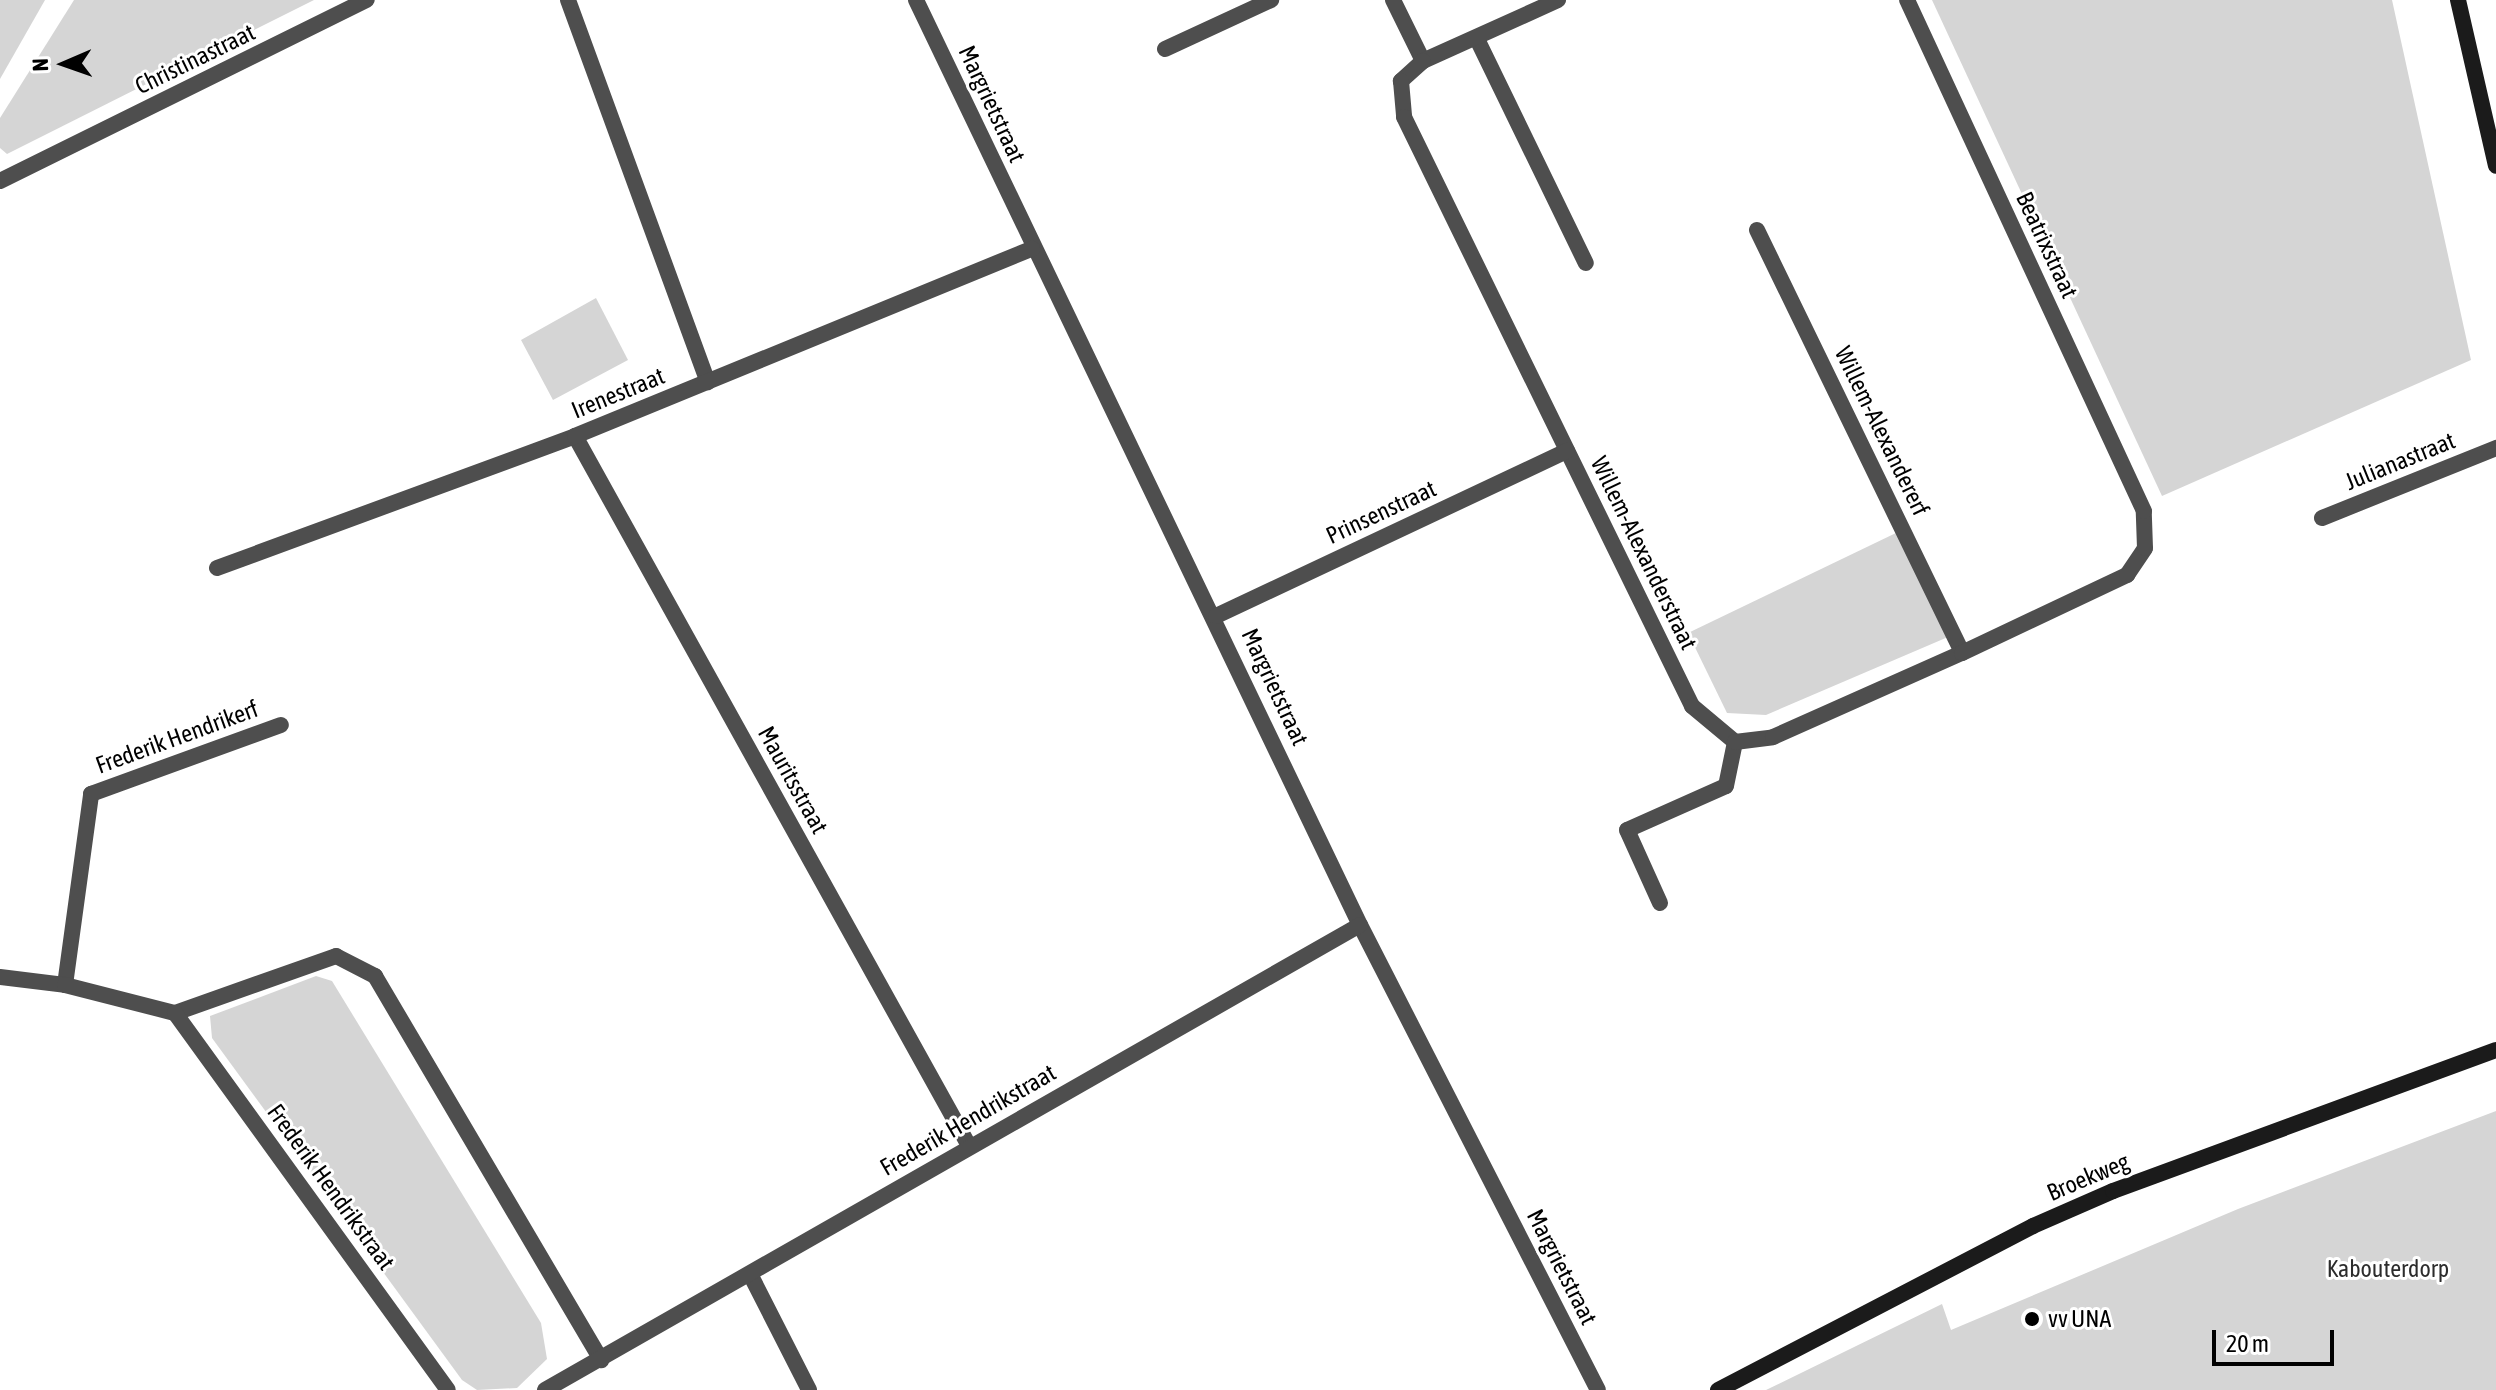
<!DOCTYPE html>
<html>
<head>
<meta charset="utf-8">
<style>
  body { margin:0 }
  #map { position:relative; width:2496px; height:1390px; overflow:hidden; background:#fff; font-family:"Asap Condensed",sans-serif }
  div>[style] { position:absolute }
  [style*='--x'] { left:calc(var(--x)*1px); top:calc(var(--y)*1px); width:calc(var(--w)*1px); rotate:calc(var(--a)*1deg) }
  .green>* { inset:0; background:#d5d5d5 }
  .lane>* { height:16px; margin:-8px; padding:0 8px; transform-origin:8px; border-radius:8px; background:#4e4e4e }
  .street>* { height:16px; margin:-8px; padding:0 8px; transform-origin:8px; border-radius:8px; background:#4e4e4e }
  .secondary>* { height:16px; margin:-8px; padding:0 8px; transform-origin:8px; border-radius:8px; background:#1b1b1b }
  .dots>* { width:22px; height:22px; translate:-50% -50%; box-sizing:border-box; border:4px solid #fff; border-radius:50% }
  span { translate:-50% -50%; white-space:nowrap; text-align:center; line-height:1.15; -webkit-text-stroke:6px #fff; paint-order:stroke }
  .street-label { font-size:24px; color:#000 }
  .park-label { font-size:24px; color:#2c2c2c }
  .poi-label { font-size:24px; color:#000 }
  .left { translate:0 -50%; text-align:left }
  .north { position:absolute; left:24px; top:24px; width:80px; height:80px; -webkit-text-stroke:6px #fff; paint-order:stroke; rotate:268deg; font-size:22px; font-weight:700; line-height:32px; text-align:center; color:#000 }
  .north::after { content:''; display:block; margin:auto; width:28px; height:36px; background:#000; clip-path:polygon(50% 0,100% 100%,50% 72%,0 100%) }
  .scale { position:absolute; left:2212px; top:1330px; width:122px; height:36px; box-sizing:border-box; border:4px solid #000; border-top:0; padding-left:10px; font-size:24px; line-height:28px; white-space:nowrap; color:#000; -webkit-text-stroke:6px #fff; paint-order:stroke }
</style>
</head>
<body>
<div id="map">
  <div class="green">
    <div style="clip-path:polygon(0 0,45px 0,0 79px)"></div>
    <div style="clip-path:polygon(74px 0,314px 0,7px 154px,0 148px,0 118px)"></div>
    <div style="clip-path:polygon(1932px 0,2392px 0,2471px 360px,2162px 496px)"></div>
    <div style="clip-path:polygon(596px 298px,628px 360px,553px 400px,521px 340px)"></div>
    <div style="clip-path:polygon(1898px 532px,1948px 637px,1766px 715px,1727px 713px,1688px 633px)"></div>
    <div style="clip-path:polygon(316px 976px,332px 981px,541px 1323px,547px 1359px,517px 1388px,477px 1390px,462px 1380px,212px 1038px,210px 1016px)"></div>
    <div style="clip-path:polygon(2496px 1111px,2496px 1390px,1766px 1390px,1942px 1304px,1951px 1330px,2238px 1209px)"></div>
  </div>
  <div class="lane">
    <div style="--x:1477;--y:39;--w:249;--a:64.1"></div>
    <div style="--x:1757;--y:230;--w:470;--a:64.1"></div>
    <div style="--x:2322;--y:518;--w:188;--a:-21.9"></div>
    <div style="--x:1660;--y:903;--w:80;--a:-114.3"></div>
    <div style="--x:1627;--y:830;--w:108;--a:-24"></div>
    <div style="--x:1726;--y:786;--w:45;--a:-78.4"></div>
    <div style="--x:65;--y:985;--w:193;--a:-82.2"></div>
    <div style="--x:91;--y:794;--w:202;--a:-20"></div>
    <div style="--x:750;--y:1274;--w:130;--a:63"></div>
  </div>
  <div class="street">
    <div style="--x:568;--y:0;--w:407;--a:69.9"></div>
    <div style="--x:916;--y:0;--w:1026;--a:64.36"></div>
    <div style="--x:1360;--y:925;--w:522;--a:62.9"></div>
    <div style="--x:1393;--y:0;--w:68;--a:63.8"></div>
    <div style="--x:1558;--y:0;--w:148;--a:155.7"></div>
    <div style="--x:1423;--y:61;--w:30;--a:138"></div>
    <div style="--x:1401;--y:81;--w:36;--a:85"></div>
    <div style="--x:1404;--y:117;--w:656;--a:63.94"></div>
    <div style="--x:1692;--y:706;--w:56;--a:39.9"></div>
    <div style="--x:1735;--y:742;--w:38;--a:-7"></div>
    <div style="--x:1773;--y:737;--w:207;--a:-24"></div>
    <div style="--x:1962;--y:653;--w:183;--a:-25.3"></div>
    <div style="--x:2127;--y:575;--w:32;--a:-56"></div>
    <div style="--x:2145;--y:548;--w:37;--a:-92"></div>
    <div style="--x:2144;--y:511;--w:563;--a:-114.88"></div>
    <div style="--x:1165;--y:49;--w:117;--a:-24.8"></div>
    <div style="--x:0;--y:181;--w:409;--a:-26.3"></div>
    <div style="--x:575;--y:436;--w:812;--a:60.97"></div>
    <div style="--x:217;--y:568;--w:382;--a:-20.2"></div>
    <div style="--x:575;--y:436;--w:494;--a:-22.3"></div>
    <div style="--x:1216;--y:616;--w:388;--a:-25.2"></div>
    <div style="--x:0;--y:977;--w:65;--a:7"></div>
    <div style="--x:65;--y:985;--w:114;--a:14.3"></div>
    <div style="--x:175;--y:1013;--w:171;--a:-19.5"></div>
    <div style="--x:336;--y:956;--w:44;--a:27.1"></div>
    <div style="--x:375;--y:976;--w:446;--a:59.5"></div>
    <div style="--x:175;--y:1013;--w:465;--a:54.1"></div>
    <div style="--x:545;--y:1390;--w:938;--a:-29.71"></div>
  </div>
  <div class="secondary">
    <div style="--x:2458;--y:0;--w:170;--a:77.1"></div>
    <div style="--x:1718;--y:1390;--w:355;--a:-27.5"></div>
    <div style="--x:2033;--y:1226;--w:87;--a:-23.6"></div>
    <div style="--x:2113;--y:1191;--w:408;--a:-20.2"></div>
  </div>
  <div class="dots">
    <div style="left:2032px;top:1319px;background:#000"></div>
  </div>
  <div class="street-label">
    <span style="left:195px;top:59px;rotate:-26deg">Christinastraat</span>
    <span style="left:992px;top:104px;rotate:65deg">Margrietstraat</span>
    <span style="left:2047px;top:245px;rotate:65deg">Beatrixstraat</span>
    <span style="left:618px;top:393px;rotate:-22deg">Irenestraat</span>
    <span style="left:1882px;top:431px;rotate:64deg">Willem-Alexandererf</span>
    <span style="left:2400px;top:461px;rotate:-22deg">Julianastraat</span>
    <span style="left:1381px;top:512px;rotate:-25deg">Prinsenstraat</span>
    <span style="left:1644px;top:553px;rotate:64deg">Willem-Alexanderstraat</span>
    <span style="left:1275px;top:687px;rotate:65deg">Margrietstraat</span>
    <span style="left:177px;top:737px;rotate:-20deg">Frederik Hendrikerf</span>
    <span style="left:793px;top:780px;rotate:61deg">Mauritsstraat</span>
    <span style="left:968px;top:1120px;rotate:-30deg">Frederik Hendrikstraat</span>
    <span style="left:2088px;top:1177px;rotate:-23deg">Broekweg</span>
    <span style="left:331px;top:1187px;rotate:54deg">Frederik Hendrikstraat</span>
    <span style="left:1562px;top:1267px;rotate:63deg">Margrietstraat</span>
  </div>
  <div class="park-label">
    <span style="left:2388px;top:1269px">Kabouterdorp</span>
  </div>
  <div class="poi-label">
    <span class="left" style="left:2048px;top:1319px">vv UNA</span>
  </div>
  <div class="north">N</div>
  <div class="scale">20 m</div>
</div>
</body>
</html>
